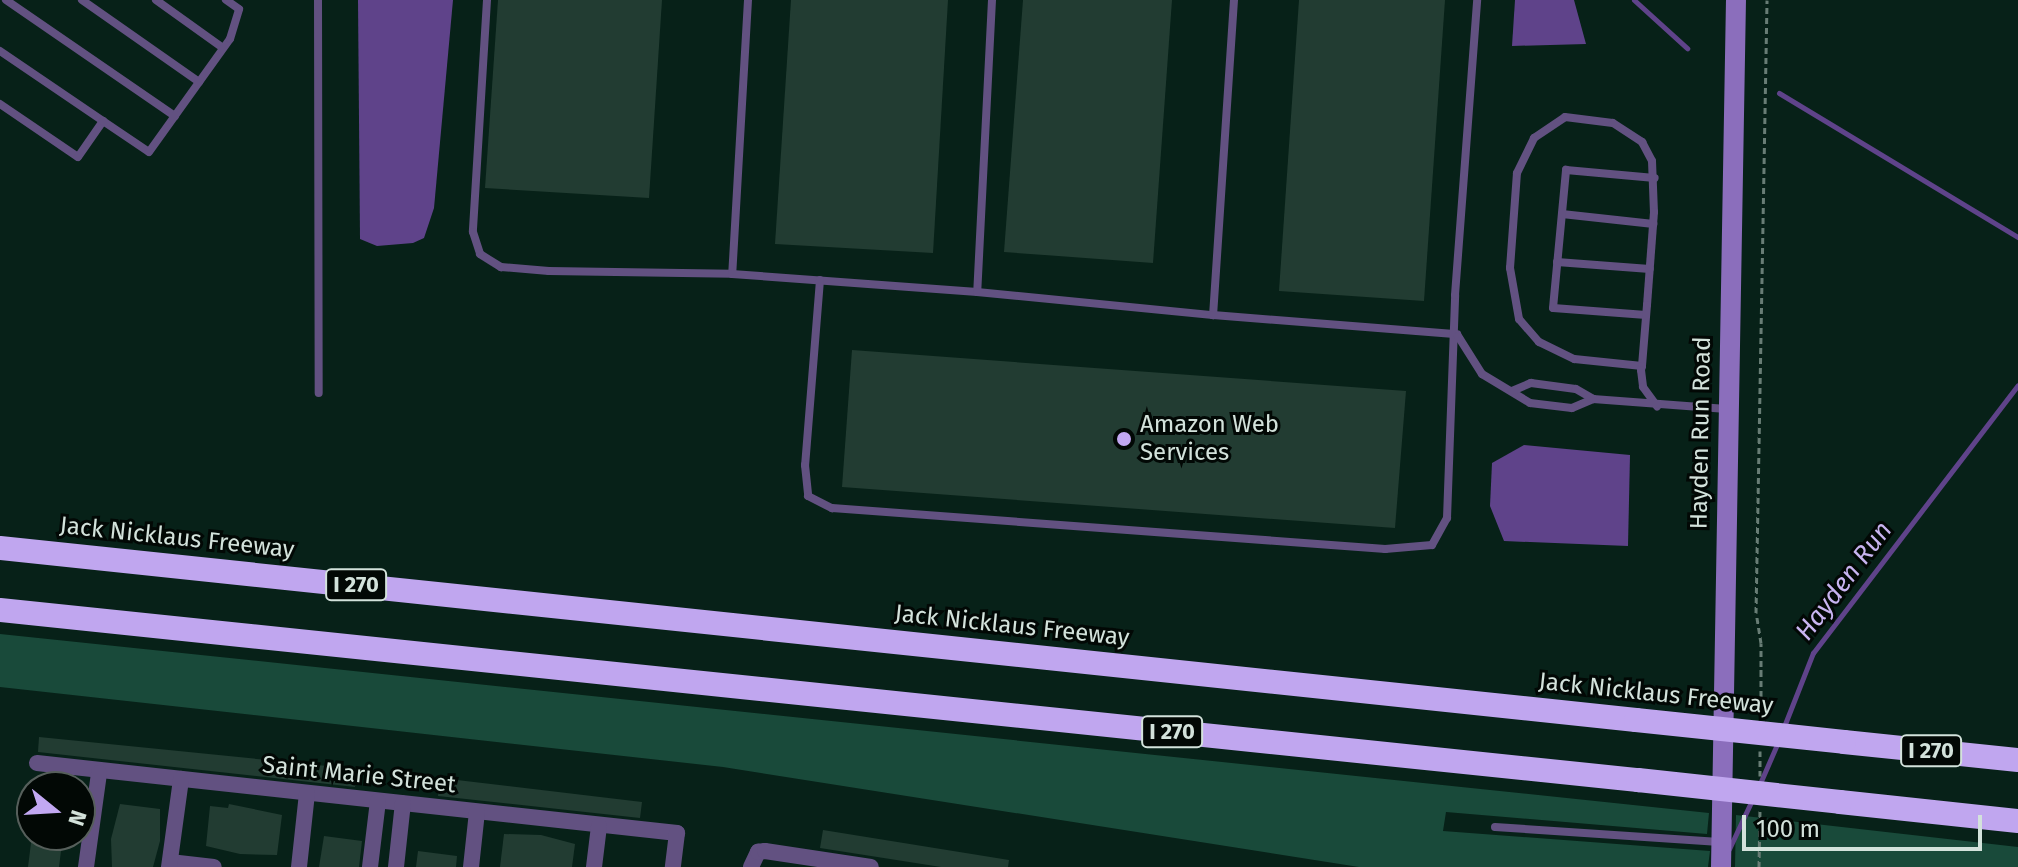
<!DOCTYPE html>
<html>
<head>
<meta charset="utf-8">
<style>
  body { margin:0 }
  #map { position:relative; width:2018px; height:867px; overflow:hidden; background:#072118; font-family:"Fira Sans",sans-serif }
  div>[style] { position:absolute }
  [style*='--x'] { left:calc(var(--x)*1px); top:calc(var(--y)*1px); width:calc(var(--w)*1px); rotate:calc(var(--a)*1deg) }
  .green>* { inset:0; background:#194a3a }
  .water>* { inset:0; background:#5f438a }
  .stream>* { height:5px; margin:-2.5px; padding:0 2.5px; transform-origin:2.5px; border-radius:2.5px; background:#5f438a }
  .building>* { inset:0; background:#223c32 }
  .path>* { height:3px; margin-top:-1.5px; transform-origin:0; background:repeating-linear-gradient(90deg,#687d75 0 6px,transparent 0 10px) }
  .lane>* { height:8px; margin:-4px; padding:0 4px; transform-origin:4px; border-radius:4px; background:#625181 }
  .street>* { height:16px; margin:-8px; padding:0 8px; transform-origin:8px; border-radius:8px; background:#625181 }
  .secondary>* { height:20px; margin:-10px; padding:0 10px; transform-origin:10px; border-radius:10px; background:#8b6ebc }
  .highway>* { height:24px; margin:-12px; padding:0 12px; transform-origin:12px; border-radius:12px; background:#c0a6ef }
  .highway-bridge>* { height:24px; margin:-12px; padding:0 12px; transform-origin:12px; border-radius:12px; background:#c0a6ef }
  .dots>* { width:22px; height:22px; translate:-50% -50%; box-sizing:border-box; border:4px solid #020805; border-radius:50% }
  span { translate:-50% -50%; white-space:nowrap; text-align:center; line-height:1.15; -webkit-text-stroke:6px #020805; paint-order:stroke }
  .shield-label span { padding:2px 6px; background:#020805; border:2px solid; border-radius:6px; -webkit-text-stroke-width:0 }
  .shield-label { font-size:22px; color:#d3e2db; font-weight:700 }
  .poi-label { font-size:24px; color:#d3e2db }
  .left { translate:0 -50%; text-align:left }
  .street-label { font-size:24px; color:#d3e2db }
  .water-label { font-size:26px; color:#c8b4f0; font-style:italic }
  .north { position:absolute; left:16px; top:771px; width:80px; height:80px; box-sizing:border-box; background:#020805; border:2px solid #565f5b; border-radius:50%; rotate:108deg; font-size:22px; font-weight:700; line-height:32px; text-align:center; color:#d3e2db }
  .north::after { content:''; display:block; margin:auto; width:28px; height:36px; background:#c2a8f2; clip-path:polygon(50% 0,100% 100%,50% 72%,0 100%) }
  .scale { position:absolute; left:1742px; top:815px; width:240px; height:36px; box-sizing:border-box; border:4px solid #d3e2db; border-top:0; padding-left:10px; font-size:24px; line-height:28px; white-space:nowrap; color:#d3e2db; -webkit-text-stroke:6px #020805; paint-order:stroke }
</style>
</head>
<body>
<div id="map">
  <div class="green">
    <div style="clip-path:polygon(0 634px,1709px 813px,1707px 834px,1446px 812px,1443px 831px,1710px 851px,1708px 867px,1359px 867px,723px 767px,0 687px)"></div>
    <div style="clip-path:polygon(1736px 815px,2018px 847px,2018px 867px,1735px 867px)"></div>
  </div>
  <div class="water">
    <div style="clip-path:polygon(358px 0,453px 0,434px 208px,424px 238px,413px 243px,377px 246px,360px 239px)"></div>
    <div style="clip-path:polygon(1515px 0,1574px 0,1586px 44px,1512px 46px)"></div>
    <div style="clip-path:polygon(1524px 445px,1630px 455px,1628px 546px,1504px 541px,1490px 506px,1492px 463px)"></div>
  </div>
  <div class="stream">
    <div style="--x:1634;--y:0;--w:72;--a:42.2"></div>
    <div style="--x:1779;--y:93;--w:279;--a:31.1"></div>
    <div style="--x:1783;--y:729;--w:82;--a:-68.5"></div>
    <div style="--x:1813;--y:653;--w:337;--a:-52.6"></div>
    <div style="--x:1758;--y:788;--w:50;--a:-66.5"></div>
    <div style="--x:1729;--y:849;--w:54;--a:-64.9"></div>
  </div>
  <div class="building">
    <div style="clip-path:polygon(498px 0,662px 0,649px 198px,485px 188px)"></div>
    <div style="clip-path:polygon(791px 0,948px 0,933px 253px,775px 244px)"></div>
    <div style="clip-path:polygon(1023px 0,1172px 0,1153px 263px,1004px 252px)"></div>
    <div style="clip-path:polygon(1299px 0,1445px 0,1424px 301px,1279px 291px)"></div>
    <div style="clip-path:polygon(852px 350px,1406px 391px,1395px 528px,842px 487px)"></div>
    <div style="clip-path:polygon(39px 737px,357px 769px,355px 787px,38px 752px)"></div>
    <div style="clip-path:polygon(440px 778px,642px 802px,640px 818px,438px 796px)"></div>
    <div style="clip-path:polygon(120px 804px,160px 809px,160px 841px,153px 867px,112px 867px,111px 839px)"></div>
    <div style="clip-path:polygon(229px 804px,282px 815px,277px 855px,240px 854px,206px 846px,210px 806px,228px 808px)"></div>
    <div style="clip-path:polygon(823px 830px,1009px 860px,1008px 867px,941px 867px,820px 848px)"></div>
    <div style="clip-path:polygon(504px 834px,541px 835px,575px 844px,572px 867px,500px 867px)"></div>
    <div style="clip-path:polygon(32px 835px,63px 835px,59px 867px,28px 867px)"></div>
    <div style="clip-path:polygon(324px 836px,362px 841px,359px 867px,319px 867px)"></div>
    <div style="clip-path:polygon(418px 851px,457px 856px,456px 867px,416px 867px)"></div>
  </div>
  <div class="path">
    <div style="--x:1761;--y:716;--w:73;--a:-90"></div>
    <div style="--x:1761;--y:643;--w:30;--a:-99"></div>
    <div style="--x:1756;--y:613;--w:613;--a:-88.97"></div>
    <div style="--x:1760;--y:776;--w:25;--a:-90"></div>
    <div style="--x:1759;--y:867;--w:56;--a:-89"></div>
  </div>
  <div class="lane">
    <div style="--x:6;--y:0;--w:205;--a:34.5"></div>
    <div style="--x:82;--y:0;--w:143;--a:35"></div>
    <div style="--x:156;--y:0;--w:82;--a:35.6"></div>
    <div style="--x:318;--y:0;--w:393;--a:89.9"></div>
    <div style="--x:487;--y:0;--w:232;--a:93.5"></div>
    <div style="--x:473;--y:232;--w:23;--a:72"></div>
    <div style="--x:480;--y:254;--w:25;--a:32"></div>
    <div style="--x:501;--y:267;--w:48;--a:4.8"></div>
    <div style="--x:549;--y:271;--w:183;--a:0.9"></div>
    <div style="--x:748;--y:0;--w:274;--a:93.3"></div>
    <div style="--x:732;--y:274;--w:246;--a:4.2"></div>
    <div style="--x:992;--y:0;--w:292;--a:92.9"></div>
    <div style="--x:977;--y:292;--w:237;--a:5.6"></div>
    <div style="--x:1234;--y:0;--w:316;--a:93.8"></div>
    <div style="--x:1213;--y:315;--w:245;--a:4.5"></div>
    <div style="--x:0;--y:51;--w:125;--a:34.2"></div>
    <div style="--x:0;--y:104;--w:94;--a:34.2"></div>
    <div style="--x:78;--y:157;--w:44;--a:-55.2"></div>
    <div style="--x:103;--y:121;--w:55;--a:34"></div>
    <div style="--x:149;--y:152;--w:139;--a:-54.4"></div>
    <div style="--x:230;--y:39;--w:31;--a:-73"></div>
    <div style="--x:239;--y:9;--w:16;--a:-145"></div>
    <div style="--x:1562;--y:214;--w:92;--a:6.3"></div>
    <div style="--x:1557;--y:262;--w:93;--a:4.3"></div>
    <div style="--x:820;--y:280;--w:186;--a:94.6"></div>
    <div style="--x:805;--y:465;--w:31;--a:84"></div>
    <div style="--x:808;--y:496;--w:27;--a:27"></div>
    <div style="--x:832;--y:508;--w:555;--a:4.24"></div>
    <div style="--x:1385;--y:549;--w:47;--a:-4.9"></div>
    <div style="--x:1432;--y:545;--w:31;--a:-61"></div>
    <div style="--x:1447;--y:518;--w:223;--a:-87.9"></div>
    <div style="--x:1455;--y:295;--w:296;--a:-85.7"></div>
    <div style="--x:1646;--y:315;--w:93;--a:-175.7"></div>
    <div style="--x:1553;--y:308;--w:139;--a:-84.6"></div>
    <div style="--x:1566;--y:170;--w:89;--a:5.1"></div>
    <div style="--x:1458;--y:336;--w:45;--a:57.7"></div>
    <div style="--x:1482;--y:374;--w:56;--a:31.1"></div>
    <div style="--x:1530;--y:403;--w:42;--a:6.8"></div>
    <div style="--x:1572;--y:408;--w:23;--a:-23"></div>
    <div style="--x:1642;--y:366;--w:68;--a:-174.1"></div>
    <div style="--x:1574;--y:359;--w:39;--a:-154"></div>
    <div style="--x:1539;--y:342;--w:30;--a:-131"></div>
    <div style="--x:1519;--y:319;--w:52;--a:-100"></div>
    <div style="--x:1510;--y:268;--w:95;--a:-85.8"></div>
    <div style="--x:1517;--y:173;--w:39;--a:-64"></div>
    <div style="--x:1534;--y:138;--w:37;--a:-34"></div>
    <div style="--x:1565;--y:117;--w:48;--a:7.1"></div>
    <div style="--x:1613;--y:123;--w:35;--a:33"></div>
    <div style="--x:1642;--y:142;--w:21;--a:62"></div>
    <div style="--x:1652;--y:161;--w:51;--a:87.8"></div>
    <div style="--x:1654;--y:212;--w:93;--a:94.3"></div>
    <div style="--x:1647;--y:305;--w:61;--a:94.7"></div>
    <div style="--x:1642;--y:366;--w:4;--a:104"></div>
    <div style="--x:1641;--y:370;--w:17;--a:83"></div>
    <div style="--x:1643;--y:387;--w:24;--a:54"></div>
    <div style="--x:1512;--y:391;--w:21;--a:-23"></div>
    <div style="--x:1531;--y:383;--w:45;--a:7.6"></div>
    <div style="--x:1576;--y:389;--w:20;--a:30"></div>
    <div style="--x:1593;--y:399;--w:134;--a:4.3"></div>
    <div style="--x:1495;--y:827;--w:225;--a:3.8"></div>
  </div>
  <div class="street">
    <div style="--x:37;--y:763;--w:644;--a:6.24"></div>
    <div style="--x:677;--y:833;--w:34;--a:97"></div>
    <div style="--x:170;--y:862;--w:44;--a:6.5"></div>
    <div style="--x:86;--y:867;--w:95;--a:-82.1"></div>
    <div style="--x:169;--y:867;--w:89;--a:-82.2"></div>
    <div style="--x:299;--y:867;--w:74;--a:-83.8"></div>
    <div style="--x:370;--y:867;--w:66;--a:-83.1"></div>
    <div style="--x:396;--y:867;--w:64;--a:-83.8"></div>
    <div style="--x:471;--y:867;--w:55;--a:-83.8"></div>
    <div style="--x:594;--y:867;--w:41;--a:-83"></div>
    <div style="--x:751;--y:867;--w:17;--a:-65"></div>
    <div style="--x:758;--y:852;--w:7;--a:-8"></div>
    <div style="--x:765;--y:851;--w:107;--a:8.6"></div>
  </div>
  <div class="secondary">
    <div style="--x:1721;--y:867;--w:867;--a:-89.01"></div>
  </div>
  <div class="highway">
    <div style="--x:0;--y:548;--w:1645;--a:6"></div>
    <div style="--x:0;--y:610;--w:1647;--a:5.93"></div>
    <div style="--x:1844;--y:742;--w:175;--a:5.9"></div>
    <div style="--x:1840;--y:802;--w:179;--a:6.1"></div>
  </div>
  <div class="highway-bridge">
    <div style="--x:1636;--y:720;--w:209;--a:6"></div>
    <div style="--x:1638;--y:780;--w:203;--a:6.2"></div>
  </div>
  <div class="dots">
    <div style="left:1124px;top:439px;background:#c2a8f2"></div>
  </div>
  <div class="shield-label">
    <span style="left:356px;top:585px">I 270</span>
    <span style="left:1172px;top:732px">I 270</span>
    <span style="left:1931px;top:751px">I 270</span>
  </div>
  <div class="poi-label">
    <span class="left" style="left:1140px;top:439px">Amazon Web<br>Services</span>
  </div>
  <div class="street-label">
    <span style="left:1701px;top:433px;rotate:-89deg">Hayden Run Road</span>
    <span style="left:177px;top:538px;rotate:6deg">Jack Nicklaus Freeway</span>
    <span style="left:1012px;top:626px;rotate:6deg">Jack Nicklaus Freeway</span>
    <span style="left:1656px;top:694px;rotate:6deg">Jack Nicklaus Freeway</span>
    <span style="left:359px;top:775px;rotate:6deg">Saint Marie Street</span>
  </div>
  <div class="water-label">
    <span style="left:1844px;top:581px;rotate:-53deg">Hayden Run</span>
  </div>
  <div class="north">N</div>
  <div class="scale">100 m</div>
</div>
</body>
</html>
